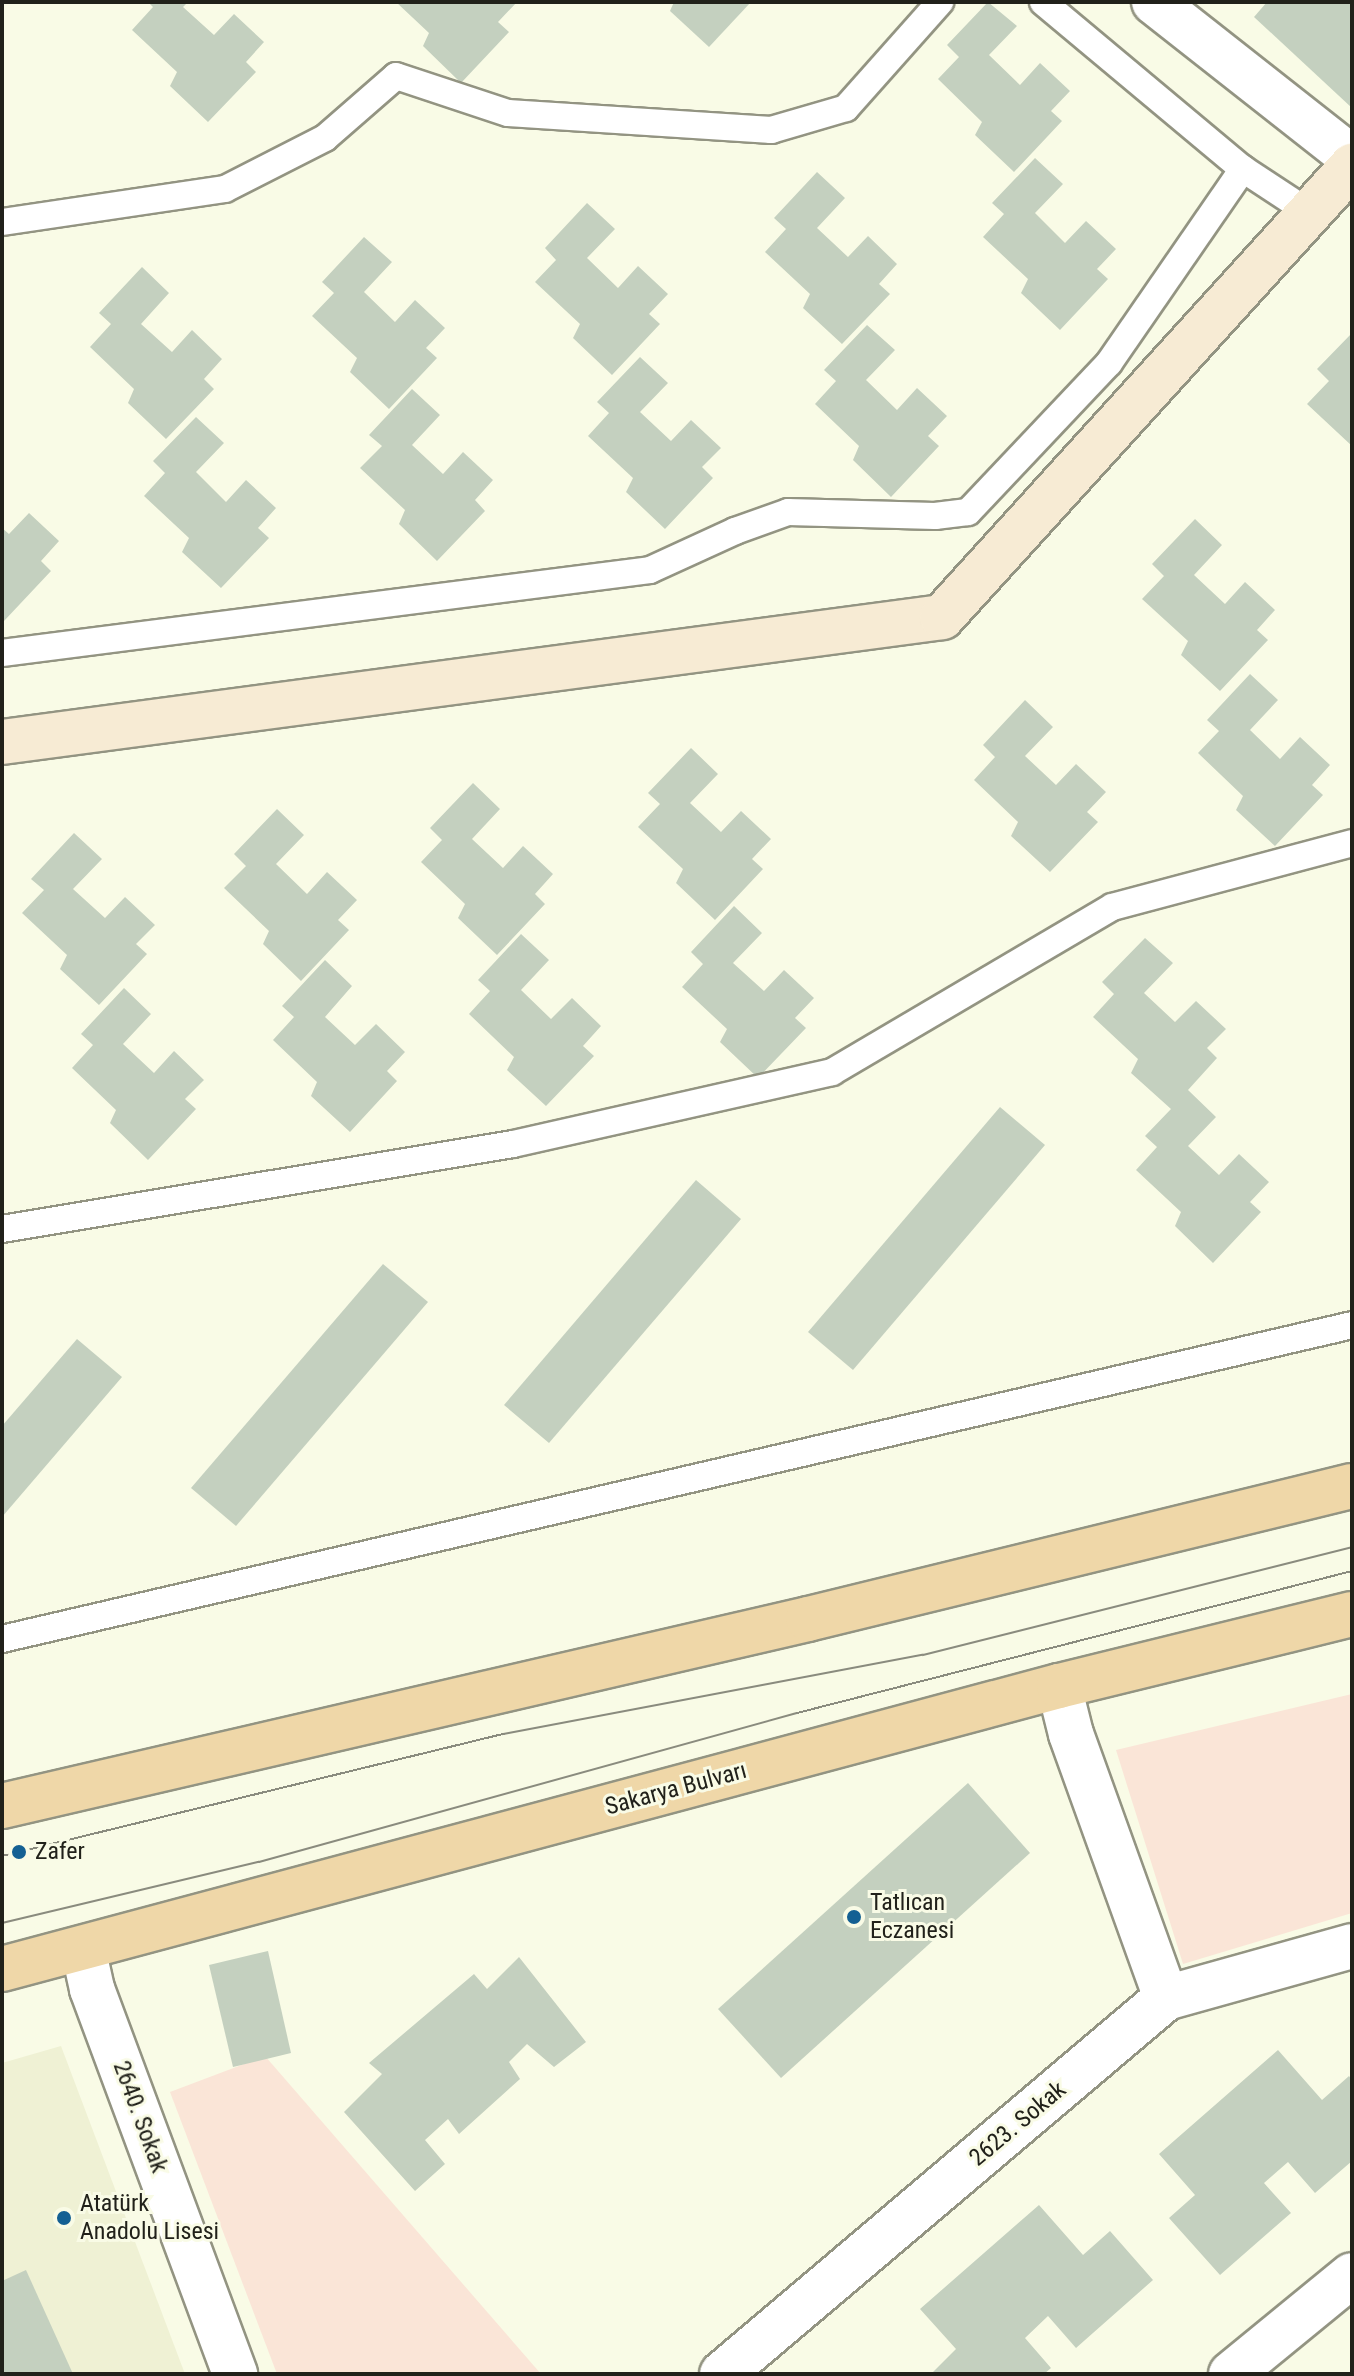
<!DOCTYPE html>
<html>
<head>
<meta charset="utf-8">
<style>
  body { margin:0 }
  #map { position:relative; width:1354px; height:2376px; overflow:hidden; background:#f9fbe6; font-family:"Roboto Condensed",sans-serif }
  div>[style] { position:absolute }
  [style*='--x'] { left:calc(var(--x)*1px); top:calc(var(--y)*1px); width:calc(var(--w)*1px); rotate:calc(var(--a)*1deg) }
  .built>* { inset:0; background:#eff1d4 }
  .green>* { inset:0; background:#fae5d7 }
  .building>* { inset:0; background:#c4d0bf }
  .roads { filter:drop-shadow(2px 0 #939482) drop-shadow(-2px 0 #939482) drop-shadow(0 2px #939482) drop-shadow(0 -2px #939482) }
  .lane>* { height:26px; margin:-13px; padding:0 13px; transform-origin:13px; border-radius:13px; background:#fff }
  .street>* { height:44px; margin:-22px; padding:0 22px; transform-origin:22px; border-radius:22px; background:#fff }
  .secondary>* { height:44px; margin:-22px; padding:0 22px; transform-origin:22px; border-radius:22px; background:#f7ebd4 }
  .primary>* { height:44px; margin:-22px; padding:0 22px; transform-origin:22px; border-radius:22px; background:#efd7a8 }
  .tram>* { height:2px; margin:-1px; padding:0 1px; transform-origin:1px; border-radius:1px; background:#8a8b7e }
  .dots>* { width:22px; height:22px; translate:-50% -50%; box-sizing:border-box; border:4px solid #f9fbe6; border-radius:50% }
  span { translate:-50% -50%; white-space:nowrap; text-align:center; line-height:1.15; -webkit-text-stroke:6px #f9fbe6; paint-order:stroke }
  .street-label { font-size:24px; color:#21211a }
  .poi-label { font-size:24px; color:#21211a }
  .left { translate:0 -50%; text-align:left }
  .frame { position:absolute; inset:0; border:4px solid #21211a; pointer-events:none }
</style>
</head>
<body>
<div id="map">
  <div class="built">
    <div style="clip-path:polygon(61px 2046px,185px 2374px,2px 2374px,2px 2063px)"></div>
  </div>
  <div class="green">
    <div style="clip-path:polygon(1352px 1694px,1352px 1913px,1183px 1964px,1116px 1750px)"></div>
    <div style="clip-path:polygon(265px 2056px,541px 2374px,277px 2374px,170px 2092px)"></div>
  </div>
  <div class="building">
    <div style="clip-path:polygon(148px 2px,188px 2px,183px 7px,214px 35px,234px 14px,264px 42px,246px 62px,256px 72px,208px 122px,170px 86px,177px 72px,132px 30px,153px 7px)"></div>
    <div style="clip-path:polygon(396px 2px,517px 2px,498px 22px,509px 32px,461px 83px,423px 46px,429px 33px)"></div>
    <div style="clip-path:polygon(674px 2px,751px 2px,709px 47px,670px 11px)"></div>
    <div style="clip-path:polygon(988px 2px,1017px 26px,989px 55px,1020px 85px,1040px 63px,1070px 91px,1051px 111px,1062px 121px,1014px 172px,975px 135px,982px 122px,938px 79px,959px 57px,947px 45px)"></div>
    <div style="clip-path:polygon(1267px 2px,1352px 2px,1352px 108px,1254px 17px)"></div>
    <div style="clip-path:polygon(1035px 158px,1063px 184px,1035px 213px,1065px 243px,1086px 221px,1116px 249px,1097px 269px,1108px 279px,1060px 330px,1021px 293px,1028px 279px,983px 237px,1004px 214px,992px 203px)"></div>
    <div style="clip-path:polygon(817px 172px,845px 198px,817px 228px,848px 257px,868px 236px,897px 264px,879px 284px,890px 294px,842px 344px,803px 308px,810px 294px,765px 252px,786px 229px,774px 218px)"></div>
    <div style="clip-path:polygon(587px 203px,615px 229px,587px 258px,618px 288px,638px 266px,668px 294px,649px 314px,660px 324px,612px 375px,573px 338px,580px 324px,535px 282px,556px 260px,545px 248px)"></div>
    <div style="clip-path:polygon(364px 237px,392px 262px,364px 292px,395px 322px,415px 300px,445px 328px,426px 348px,437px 358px,389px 409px,350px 372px,357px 358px,312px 316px,334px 293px,322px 282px)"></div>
    <div style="clip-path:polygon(142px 267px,169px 293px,141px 324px,172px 352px,192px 330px,222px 359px,204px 379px,214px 389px,166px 439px,128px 403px,134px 389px,90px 347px,111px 324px,99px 313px)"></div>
    <div style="clip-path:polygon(867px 325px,895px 350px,866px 380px,897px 410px,917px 388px,947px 416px,928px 436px,939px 446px,891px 497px,853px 460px,859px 446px,815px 404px,836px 381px,824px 370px)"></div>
    <div style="clip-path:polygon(1352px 333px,1352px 446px,1307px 404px,1329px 381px,1317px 369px)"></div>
    <div style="clip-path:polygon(640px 357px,668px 383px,640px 412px,671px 441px,691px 420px,721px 448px,702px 467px,713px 478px,665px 529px,626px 492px,633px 478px,588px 436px,609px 413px,597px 402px)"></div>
    <div style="clip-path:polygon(412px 389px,440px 415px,412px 445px,443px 474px,463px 452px,493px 480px,475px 500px,485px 511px,437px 561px,399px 524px,405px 510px,360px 468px,382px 446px,369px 435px)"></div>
    <div style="clip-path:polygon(196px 417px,224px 443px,196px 472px,226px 502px,246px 480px,276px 508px,258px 528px,269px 538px,221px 588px,182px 552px,189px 538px,144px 496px,165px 473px,153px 461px)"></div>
    <div style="clip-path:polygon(29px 513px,59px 541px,41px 561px,51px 571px,4px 621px,2px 528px,9px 534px)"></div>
    <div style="clip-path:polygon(1195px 519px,1222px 545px,1194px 575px,1225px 604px,1245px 582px,1275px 610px,1257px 630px,1268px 640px,1220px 691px,1181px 655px,1188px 641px,1142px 599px,1164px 576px,1152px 564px)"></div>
    <div style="clip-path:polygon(1250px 674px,1278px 700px,1250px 730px,1280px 759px,1300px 737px,1330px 765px,1312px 785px,1323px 795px,1275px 846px,1236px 810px,1243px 796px,1198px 753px,1219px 731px,1207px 720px)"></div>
    <div style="clip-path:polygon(1025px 700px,1053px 727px,1025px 756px,1056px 785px,1076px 764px,1106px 792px,1087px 812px,1098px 822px,1050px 872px,1011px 836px,1018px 822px,974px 780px,995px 757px,983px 745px)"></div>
    <div style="clip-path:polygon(691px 748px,718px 774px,690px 803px,721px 832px,741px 811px,771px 839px,752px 859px,763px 869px,715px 920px,676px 883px,683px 869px,638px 827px,660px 804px,648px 793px)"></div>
    <div style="clip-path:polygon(473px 783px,500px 809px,472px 839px,503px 868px,523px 846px,553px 874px,535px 894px,545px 904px,497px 955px,458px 918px,465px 904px,421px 862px,442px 840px,430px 828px)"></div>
    <div style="clip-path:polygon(277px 809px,304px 835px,276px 864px,307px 894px,327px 872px,357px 900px,338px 920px,349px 930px,301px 981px,263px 944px,269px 931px,224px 888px,246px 866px,234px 854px)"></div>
    <div style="clip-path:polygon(74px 833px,102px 859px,73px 889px,105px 918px,125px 897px,155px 925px,136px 944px,147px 954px,99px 1005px,60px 969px,67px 955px,22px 913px,44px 890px,31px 879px)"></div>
    <div style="clip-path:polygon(734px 906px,762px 933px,733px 963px,764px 991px,784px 970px,814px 998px,795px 1018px,806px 1028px,758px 1078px,720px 1042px,727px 1029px,682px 987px,703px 964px,691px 952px)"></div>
    <div style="clip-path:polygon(521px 934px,549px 960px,521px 990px,551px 1019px,572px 998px,601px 1026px,583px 1046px,594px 1056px,546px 1106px,507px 1070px,514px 1057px,469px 1014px,490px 991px,478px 980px)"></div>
    <div style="clip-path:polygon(1145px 938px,1173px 963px,1144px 993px,1175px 1022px,1196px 1001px,1226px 1029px,1207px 1048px,1217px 1058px,1188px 1090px,1216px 1117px,1188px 1146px,1219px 1175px,1239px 1154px,1269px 1182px,1250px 1202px,1261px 1212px,1213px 1263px,1175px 1226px,1181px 1212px,1136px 1170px,1157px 1147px,1145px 1136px,1171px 1109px,1131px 1073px,1138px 1059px,1093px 1017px,1114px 994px,1102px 982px)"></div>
    <div style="clip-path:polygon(325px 960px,352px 986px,325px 1017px,355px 1045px,376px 1024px,405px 1052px,387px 1071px,397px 1081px,350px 1132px,311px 1096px,317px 1082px,273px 1040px,294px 1017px,282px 1006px)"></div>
    <div style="clip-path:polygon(124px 988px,151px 1014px,123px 1044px,154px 1073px,174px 1051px,204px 1080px,185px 1099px,196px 1109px,148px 1160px,110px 1123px,116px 1110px,72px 1068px,93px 1045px,81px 1034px)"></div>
    <div style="clip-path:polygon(1000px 1107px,1045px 1145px,853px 1370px,808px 1332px)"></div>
    <div style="clip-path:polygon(696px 1180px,741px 1219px,549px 1443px,504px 1405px)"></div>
    <div style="clip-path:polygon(383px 1264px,428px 1302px,236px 1526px,191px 1488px)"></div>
    <div style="clip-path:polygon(77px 1339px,122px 1377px,2px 1517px,2px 1426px)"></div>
    <div style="clip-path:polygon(968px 1783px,1030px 1853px,781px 2078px,718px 2009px)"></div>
    <div style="clip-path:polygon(268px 1951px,291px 2053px,233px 2067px,209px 1965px)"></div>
    <div style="clip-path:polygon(519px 1957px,586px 2042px,554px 2067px,527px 2044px,509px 2062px,520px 2079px,459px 2134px,448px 2119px,425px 2140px,445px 2164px,415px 2191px,344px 2112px,382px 2074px,369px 2063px,474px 1974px,487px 1989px)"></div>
    <div style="clip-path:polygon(1278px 2050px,1322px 2100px,1349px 2076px,1352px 2080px,1352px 2161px,1315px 2193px,1288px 2162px,1264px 2183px,1291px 2213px,1220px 2275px,1169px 2218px,1195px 2195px,1159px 2154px)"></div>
    <div style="clip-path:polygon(1039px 2205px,1083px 2255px,1110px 2231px,1153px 2280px,1076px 2348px,1048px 2316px,1025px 2338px,1051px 2368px,1044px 2374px,931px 2374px,956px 2349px,920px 2309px)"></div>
    <div style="clip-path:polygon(26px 2270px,73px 2374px,2px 2374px,2px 2281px)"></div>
  </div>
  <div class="roads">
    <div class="lane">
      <div style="--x:1043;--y:2;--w:261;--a:39.9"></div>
      <div style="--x:1243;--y:169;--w:80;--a:33.3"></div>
      <div style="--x:2;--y:222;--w:225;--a:-8.4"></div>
      <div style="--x:225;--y:189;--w:112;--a:-27"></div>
      <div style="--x:325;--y:138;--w:94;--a:-41.1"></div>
      <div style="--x:396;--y:76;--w:118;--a:18.3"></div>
      <div style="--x:508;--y:113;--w:264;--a:3.7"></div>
      <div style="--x:771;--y:130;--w:78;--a:-16.3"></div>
      <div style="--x:846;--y:108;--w:142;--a:-48.4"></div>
      <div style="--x:2;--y:653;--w:653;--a:-7.3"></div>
      <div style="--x:650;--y:570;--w:94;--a:-24.6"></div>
      <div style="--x:735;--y:531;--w:56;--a:-19.7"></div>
      <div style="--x:788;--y:512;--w:147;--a:1.6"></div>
      <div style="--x:935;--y:516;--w:33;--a:-7"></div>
      <div style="--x:968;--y:512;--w:205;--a:-46.6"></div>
      <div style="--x:1109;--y:363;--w:236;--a:-55.4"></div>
      <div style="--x:2;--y:1229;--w:518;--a:-9.44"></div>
      <div style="--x:513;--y:1144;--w:327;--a:-12.7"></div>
      <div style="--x:832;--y:1072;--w:325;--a:-30.5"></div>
      <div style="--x:1112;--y:907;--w:248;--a:-14.9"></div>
      <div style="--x:2;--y:1639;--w:1386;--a:-13.09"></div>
    </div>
    <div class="street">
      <div style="--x:1154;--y:2;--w:252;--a:38.2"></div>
      <div style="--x:1059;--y:1686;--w:49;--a:76"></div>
      <div style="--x:1071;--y:1734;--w:281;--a:70.2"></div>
      <div style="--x:83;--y:1948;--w:42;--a:77.6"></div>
      <div style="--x:92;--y:1989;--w:411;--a:69.6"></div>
      <div style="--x:722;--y:2374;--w:582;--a:-40.26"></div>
      <div style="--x:1166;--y:1998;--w:193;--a:-15.6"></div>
      <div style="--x:1231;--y:2374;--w:156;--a:-39.3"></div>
    </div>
    <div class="secondary">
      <div style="--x:2;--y:742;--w:948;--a:-7.57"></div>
      <div style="--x:942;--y:617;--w:610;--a:-47.73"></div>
    </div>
    <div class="primary">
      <div style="--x:2;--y:1806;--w:827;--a:-13.06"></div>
      <div style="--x:808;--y:1619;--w:560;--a:-13.74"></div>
      <div style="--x:2;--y:1969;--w:1094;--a:-14.99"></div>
      <div style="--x:1059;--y:1686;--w:302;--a:-13.8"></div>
    </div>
  </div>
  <div class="tram">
    <div style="--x:2;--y:1856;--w:516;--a:-13.69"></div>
    <div style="--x:503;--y:1734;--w:427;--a:-10.7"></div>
    <div style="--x:923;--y:1655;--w:442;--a:-14.1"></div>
    <div style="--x:2;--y:1923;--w:264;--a:-13.4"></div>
    <div style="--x:259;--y:1862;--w:558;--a:-15.48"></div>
    <div style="--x:797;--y:1713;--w:573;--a:-14.35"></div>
  </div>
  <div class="dots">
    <div style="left:19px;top:1852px;background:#146093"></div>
    <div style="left:854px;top:1917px;background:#146093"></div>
    <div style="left:64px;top:2218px;background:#146093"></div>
  </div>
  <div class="street-label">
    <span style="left:676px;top:1789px;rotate:-15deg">Sakarya Bulvarı</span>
    <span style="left:140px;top:2117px;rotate:70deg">2640. Sokak</span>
    <span style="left:1018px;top:2124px;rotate:-40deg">2623. Sokak</span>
  </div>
  <div class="poi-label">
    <span class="left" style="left:35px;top:1852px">Zafer</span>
    <span class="left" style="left:870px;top:1917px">Tatlıcan<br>Eczanesi</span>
    <span class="left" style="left:80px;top:2218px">Atatürk<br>Anadolu Lisesi</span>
  </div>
  <div class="frame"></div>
</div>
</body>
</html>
